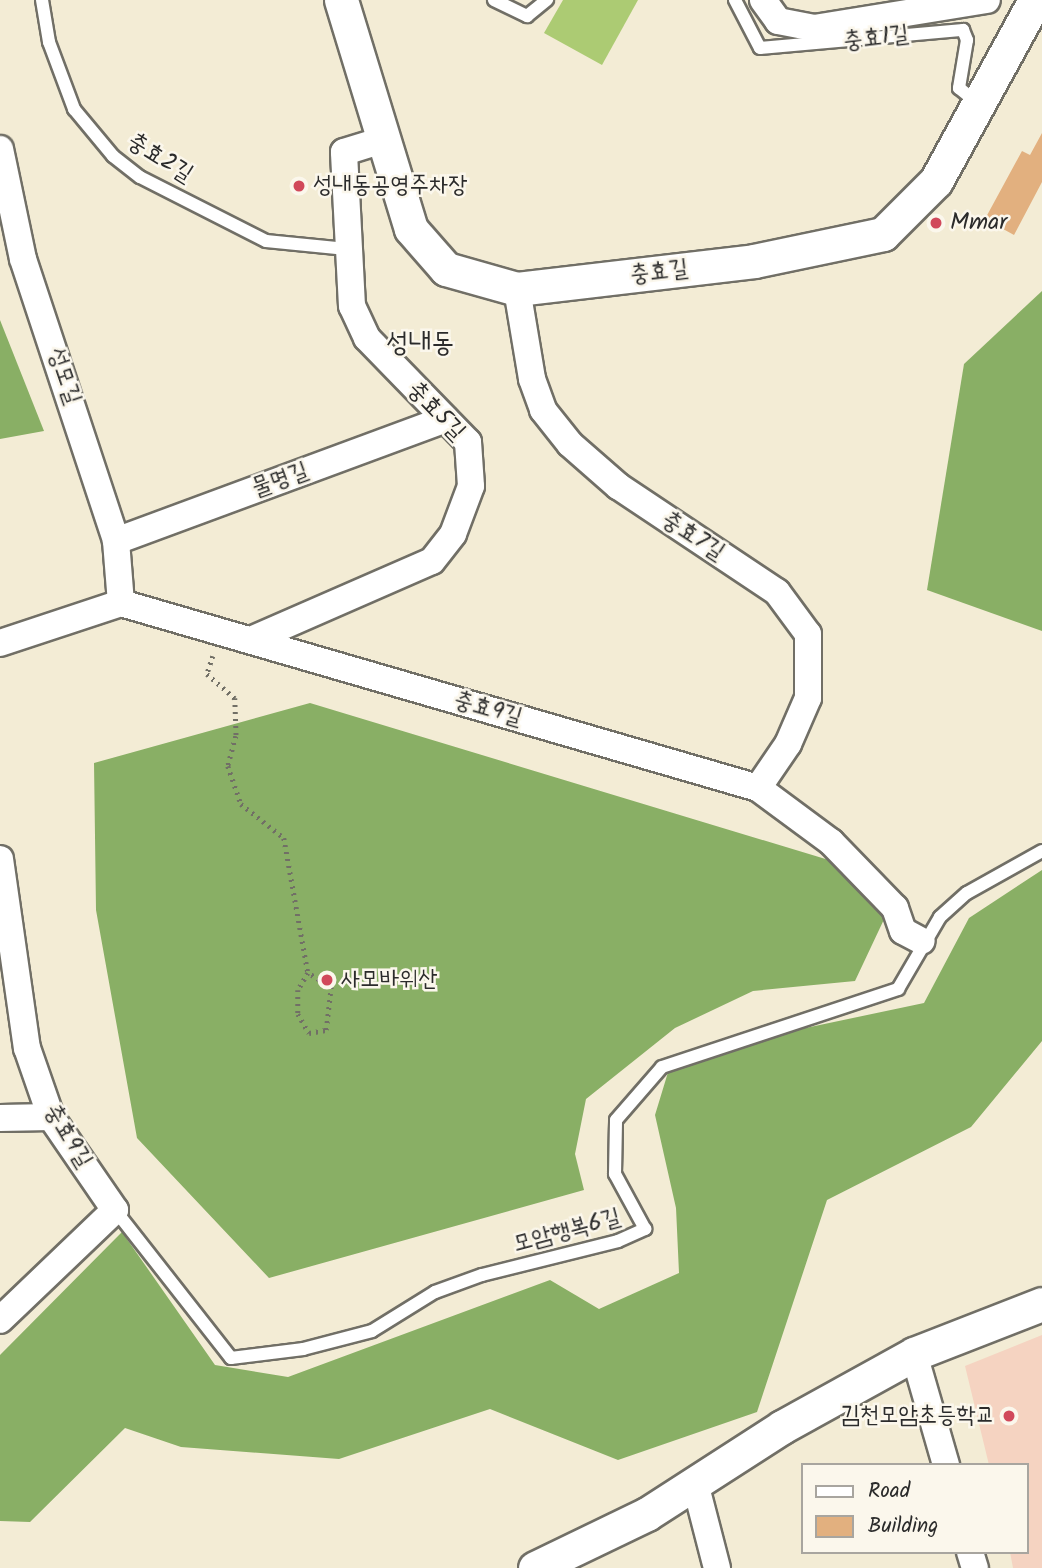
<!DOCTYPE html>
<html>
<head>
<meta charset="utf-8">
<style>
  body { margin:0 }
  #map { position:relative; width:1042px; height:1568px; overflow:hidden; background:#f3ecd5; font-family:Kalam,"Poor Story",sans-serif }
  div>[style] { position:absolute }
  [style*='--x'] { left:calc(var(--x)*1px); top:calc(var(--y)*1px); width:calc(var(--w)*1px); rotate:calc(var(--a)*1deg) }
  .built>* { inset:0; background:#f5d3c1 }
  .green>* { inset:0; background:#accb73 }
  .forest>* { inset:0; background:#89af65 }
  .building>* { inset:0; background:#e2b07f }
  .path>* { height:4.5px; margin-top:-2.25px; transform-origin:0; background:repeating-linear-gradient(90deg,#716f66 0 2px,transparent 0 7px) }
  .roads { filter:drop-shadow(2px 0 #716f66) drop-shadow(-2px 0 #716f66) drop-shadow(0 2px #716f66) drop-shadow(0 -2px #716f66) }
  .service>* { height:12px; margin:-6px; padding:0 6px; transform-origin:6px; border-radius:6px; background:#fff }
  .minor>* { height:26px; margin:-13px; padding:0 13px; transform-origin:13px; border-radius:13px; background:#fff }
  .tertiary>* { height:33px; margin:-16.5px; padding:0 16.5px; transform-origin:16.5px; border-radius:16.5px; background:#fff }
  .dots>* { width:19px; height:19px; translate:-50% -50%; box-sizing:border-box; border:4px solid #fbf7ec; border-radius:50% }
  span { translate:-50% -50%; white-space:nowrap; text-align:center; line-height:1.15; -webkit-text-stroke:5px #fbf7ec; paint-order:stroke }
  .street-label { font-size:24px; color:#2b2b2b }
  .poi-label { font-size:24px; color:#2b2b2b }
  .left { translate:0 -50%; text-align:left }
  .right { translate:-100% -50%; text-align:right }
  .quarter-label { font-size:28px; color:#2b2b2b }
  .legend { position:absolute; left:801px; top:1463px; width:228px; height:91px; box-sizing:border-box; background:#fbf7ec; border:2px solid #a8a59f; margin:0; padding:9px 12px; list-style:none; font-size:21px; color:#2b2b2b }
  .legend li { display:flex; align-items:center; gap:14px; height:35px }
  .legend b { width:35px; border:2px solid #a8a59f }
</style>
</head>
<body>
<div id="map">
  <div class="built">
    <div style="clip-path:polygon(1042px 1335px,1042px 1568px,1013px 1568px,1010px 1552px,1026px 1552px,1026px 1465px,989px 1465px,965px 1366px)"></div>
  </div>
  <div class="green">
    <div style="clip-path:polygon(563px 0,638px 0,602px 65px,544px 33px)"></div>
  </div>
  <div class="forest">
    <div style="clip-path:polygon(1042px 291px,1042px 631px,927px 590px,964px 364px)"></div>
    <div style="clip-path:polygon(0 320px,44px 431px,0 439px)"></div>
    <div style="clip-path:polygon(310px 703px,842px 864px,887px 913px,855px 981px,753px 991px,675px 1028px,586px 1099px,575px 1154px,584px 1190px,269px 1278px,137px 1138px,96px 910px,94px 763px)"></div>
    <div style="clip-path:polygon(1042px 870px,1042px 1041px,971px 1127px,827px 1200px,757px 1412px,618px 1460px,490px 1409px,339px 1459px,181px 1447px,125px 1428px,30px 1522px,0 1521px,0 1355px,122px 1232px,215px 1365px,288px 1377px,550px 1280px,599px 1309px,679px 1273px,676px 1208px,655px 1115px,669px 1069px,777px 1034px,924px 1003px,969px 918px)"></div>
  </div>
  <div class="building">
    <div style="clip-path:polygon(1042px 133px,1042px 182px,1014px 235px,985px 219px,1022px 151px,1030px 155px)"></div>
  </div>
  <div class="path">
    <div style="--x:213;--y:656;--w:19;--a:108"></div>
    <div style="--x:207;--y:674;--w:37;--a:41"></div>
    <div style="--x:235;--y:698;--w:38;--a:88"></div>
    <div style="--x:236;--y:736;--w:31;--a:105"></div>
    <div style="--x:228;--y:766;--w:40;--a:71.1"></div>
    <div style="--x:241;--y:804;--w:55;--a:38.3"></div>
    <div style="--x:284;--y:838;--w:137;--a:79.9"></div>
    <div style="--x:308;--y:973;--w:20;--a:120"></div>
    <div style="--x:298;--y:990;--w:24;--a:90"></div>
    <div style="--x:298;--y:1014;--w:22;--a:60"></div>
    <div style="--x:309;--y:1033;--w:17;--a:-10"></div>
    <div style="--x:326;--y:1030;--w:43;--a:-83.4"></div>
    <div style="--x:331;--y:987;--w:27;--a:-149"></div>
  </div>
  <div class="roads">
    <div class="service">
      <div style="--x:42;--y:0;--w:43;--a:80.5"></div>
      <div style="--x:49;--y:42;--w:72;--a:69.5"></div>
      <div style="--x:74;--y:109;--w:61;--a:50.3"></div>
      <div style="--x:113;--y:156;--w:34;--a:38"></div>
      <div style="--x:140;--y:177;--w:141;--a:26.9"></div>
      <div style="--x:266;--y:241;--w:81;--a:5.6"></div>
      <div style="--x:494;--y:0;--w:37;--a:26"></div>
      <div style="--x:527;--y:16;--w:26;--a:-39"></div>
      <div style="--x:735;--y:0;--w:54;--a:62.5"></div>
      <div style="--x:760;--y:48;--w:204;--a:-5.1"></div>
      <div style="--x:963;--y:30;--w:11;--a:68"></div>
      <div style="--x:967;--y:40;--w:49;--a:99.5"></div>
      <div style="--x:959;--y:88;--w:22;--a:39"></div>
      <div style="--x:115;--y:1210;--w:188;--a:51.9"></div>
      <div style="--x:231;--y:1358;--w:73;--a:-7.1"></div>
      <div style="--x:303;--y:1349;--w:71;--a:-14.6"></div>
      <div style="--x:372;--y:1331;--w:74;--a:-31.8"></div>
      <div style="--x:435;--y:1292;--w:50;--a:-19.9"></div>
      <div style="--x:482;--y:1275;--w:140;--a:-14"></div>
      <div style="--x:618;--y:1241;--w:30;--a:-24"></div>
      <div style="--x:645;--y:1229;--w:63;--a:-118.6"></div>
      <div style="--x:615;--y:1174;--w:54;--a:-88.9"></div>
      <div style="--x:616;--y:1120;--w:70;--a:-49"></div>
      <div style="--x:662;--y:1067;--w:249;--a:-18.3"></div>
      <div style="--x:898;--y:989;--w:83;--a:-59.7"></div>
      <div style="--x:940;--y:917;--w:36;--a:-42"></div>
      <div style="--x:967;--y:893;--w:86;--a:-29.2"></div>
    </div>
    <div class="minor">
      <div style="--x:763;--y:0;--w:26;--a:54"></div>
      <div style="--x:778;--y:21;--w:37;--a:11"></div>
      <div style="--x:814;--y:28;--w:175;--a:-9.2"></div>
      <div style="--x:0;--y:149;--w:112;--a:78.2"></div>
      <div style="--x:23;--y:259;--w:297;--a:71.7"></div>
      <div style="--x:116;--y:541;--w:62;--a:85.4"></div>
      <div style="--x:517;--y:289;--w:91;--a:80.5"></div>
      <div style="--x:532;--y:379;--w:33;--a:70"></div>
      <div style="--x:543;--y:410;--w:43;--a:51.5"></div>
      <div style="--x:570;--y:444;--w:64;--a:41.2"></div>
      <div style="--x:618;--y:486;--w:191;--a:33.7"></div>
      <div style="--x:777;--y:592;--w:52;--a:53.6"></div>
      <div style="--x:808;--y:634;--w:64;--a:90"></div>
      <div style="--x:808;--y:698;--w:50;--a:113.5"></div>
      <div style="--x:788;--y:744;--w:53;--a:124.3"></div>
      <div style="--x:116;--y:541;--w:351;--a:-20.3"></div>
      <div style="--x:251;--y:640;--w:197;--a:-23.6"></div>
      <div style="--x:432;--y:561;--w:34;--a:-52"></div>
      <div style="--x:453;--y:534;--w:51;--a:-69.4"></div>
      <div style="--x:471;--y:486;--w:44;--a:-93.9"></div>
      <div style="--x:468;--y:442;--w:145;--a:-134.2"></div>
      <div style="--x:367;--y:338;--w:35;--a:-115"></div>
      <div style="--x:352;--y:306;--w:154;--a:-93"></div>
      <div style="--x:344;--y:152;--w:41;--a:-17.1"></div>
      <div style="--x:0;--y:643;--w:127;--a:-18.3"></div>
      <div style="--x:121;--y:603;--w:663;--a:16.19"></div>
      <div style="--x:758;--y:788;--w:91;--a:36.5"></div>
      <div style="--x:831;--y:842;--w:92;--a:45.9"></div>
      <div style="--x:895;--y:908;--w:24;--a:71"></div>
      <div style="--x:903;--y:931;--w:21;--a:28"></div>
      <div style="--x:0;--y:859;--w:191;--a:81.9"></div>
      <div style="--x:27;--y:1048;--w:73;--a:70.8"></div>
      <div style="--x:51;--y:1117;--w:113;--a:55.5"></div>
      <div style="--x:115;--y:1210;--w:159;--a:136.3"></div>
      <div style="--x:0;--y:1118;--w:51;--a:-1.1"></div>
      <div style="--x:914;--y:1354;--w:116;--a:73.9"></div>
      <div style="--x:695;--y:1483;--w:88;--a:75.5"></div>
      <div style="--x:970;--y:1552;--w:17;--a:73"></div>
    </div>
    <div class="tertiary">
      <div style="--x:341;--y:0;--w:239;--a:73"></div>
      <div style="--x:411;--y:229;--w:53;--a:48.8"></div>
      <div style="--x:446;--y:269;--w:74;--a:15.7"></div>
      <div style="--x:517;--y:289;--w:239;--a:-6.7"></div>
      <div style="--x:754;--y:261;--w:132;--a:-11.8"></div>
      <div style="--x:883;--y:234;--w:75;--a:-45"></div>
      <div style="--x:936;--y:181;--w:206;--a:-61.3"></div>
      <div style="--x:535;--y:1568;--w:124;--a:-25.7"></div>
      <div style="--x:647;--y:1514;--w:161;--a:-32.8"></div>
      <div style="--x:782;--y:1427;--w:151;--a:-28.9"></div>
      <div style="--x:914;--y:1354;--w:137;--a:-21.3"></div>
    </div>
  </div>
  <div class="dots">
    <div style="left:299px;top:186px;background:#d1495b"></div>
    <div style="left:936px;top:223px;background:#d1495b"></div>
    <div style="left:327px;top:980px;background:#d1495b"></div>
    <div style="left:1009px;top:1416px;background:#d1495b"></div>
  </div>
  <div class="street-label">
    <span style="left:876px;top:38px;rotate:-7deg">충효1길</span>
    <span style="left:160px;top:158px;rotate:32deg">충효2길</span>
    <span style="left:659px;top:272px;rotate:-7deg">충효길</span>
    <span style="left:64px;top:376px;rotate:71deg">성모길</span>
    <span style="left:436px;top:411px;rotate:46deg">충효5길</span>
    <span style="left:280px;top:480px;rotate:-20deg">물명길</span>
    <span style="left:693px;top:536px;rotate:33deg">충효7길</span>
    <span style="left:488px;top:709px;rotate:16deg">충효9길</span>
    <span style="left:68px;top:1136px;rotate:59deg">충효9길</span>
    <span style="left:567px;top:1231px;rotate:-15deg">모암행복6길</span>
  </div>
  <div class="poi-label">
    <span class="left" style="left:313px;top:186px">성내동공영주차장</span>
    <span class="left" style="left:950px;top:223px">Mmar</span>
    <span class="left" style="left:341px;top:980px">사모바위산</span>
    <span class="right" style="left:995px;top:1416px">김천모암초등학교</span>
  </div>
  <div class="quarter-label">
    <span style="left:420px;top:344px">성내동</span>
  </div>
  <ul class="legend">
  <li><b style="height:9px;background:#fff"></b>Road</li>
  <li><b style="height:19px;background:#e2b07f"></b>Building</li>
  </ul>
</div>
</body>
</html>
